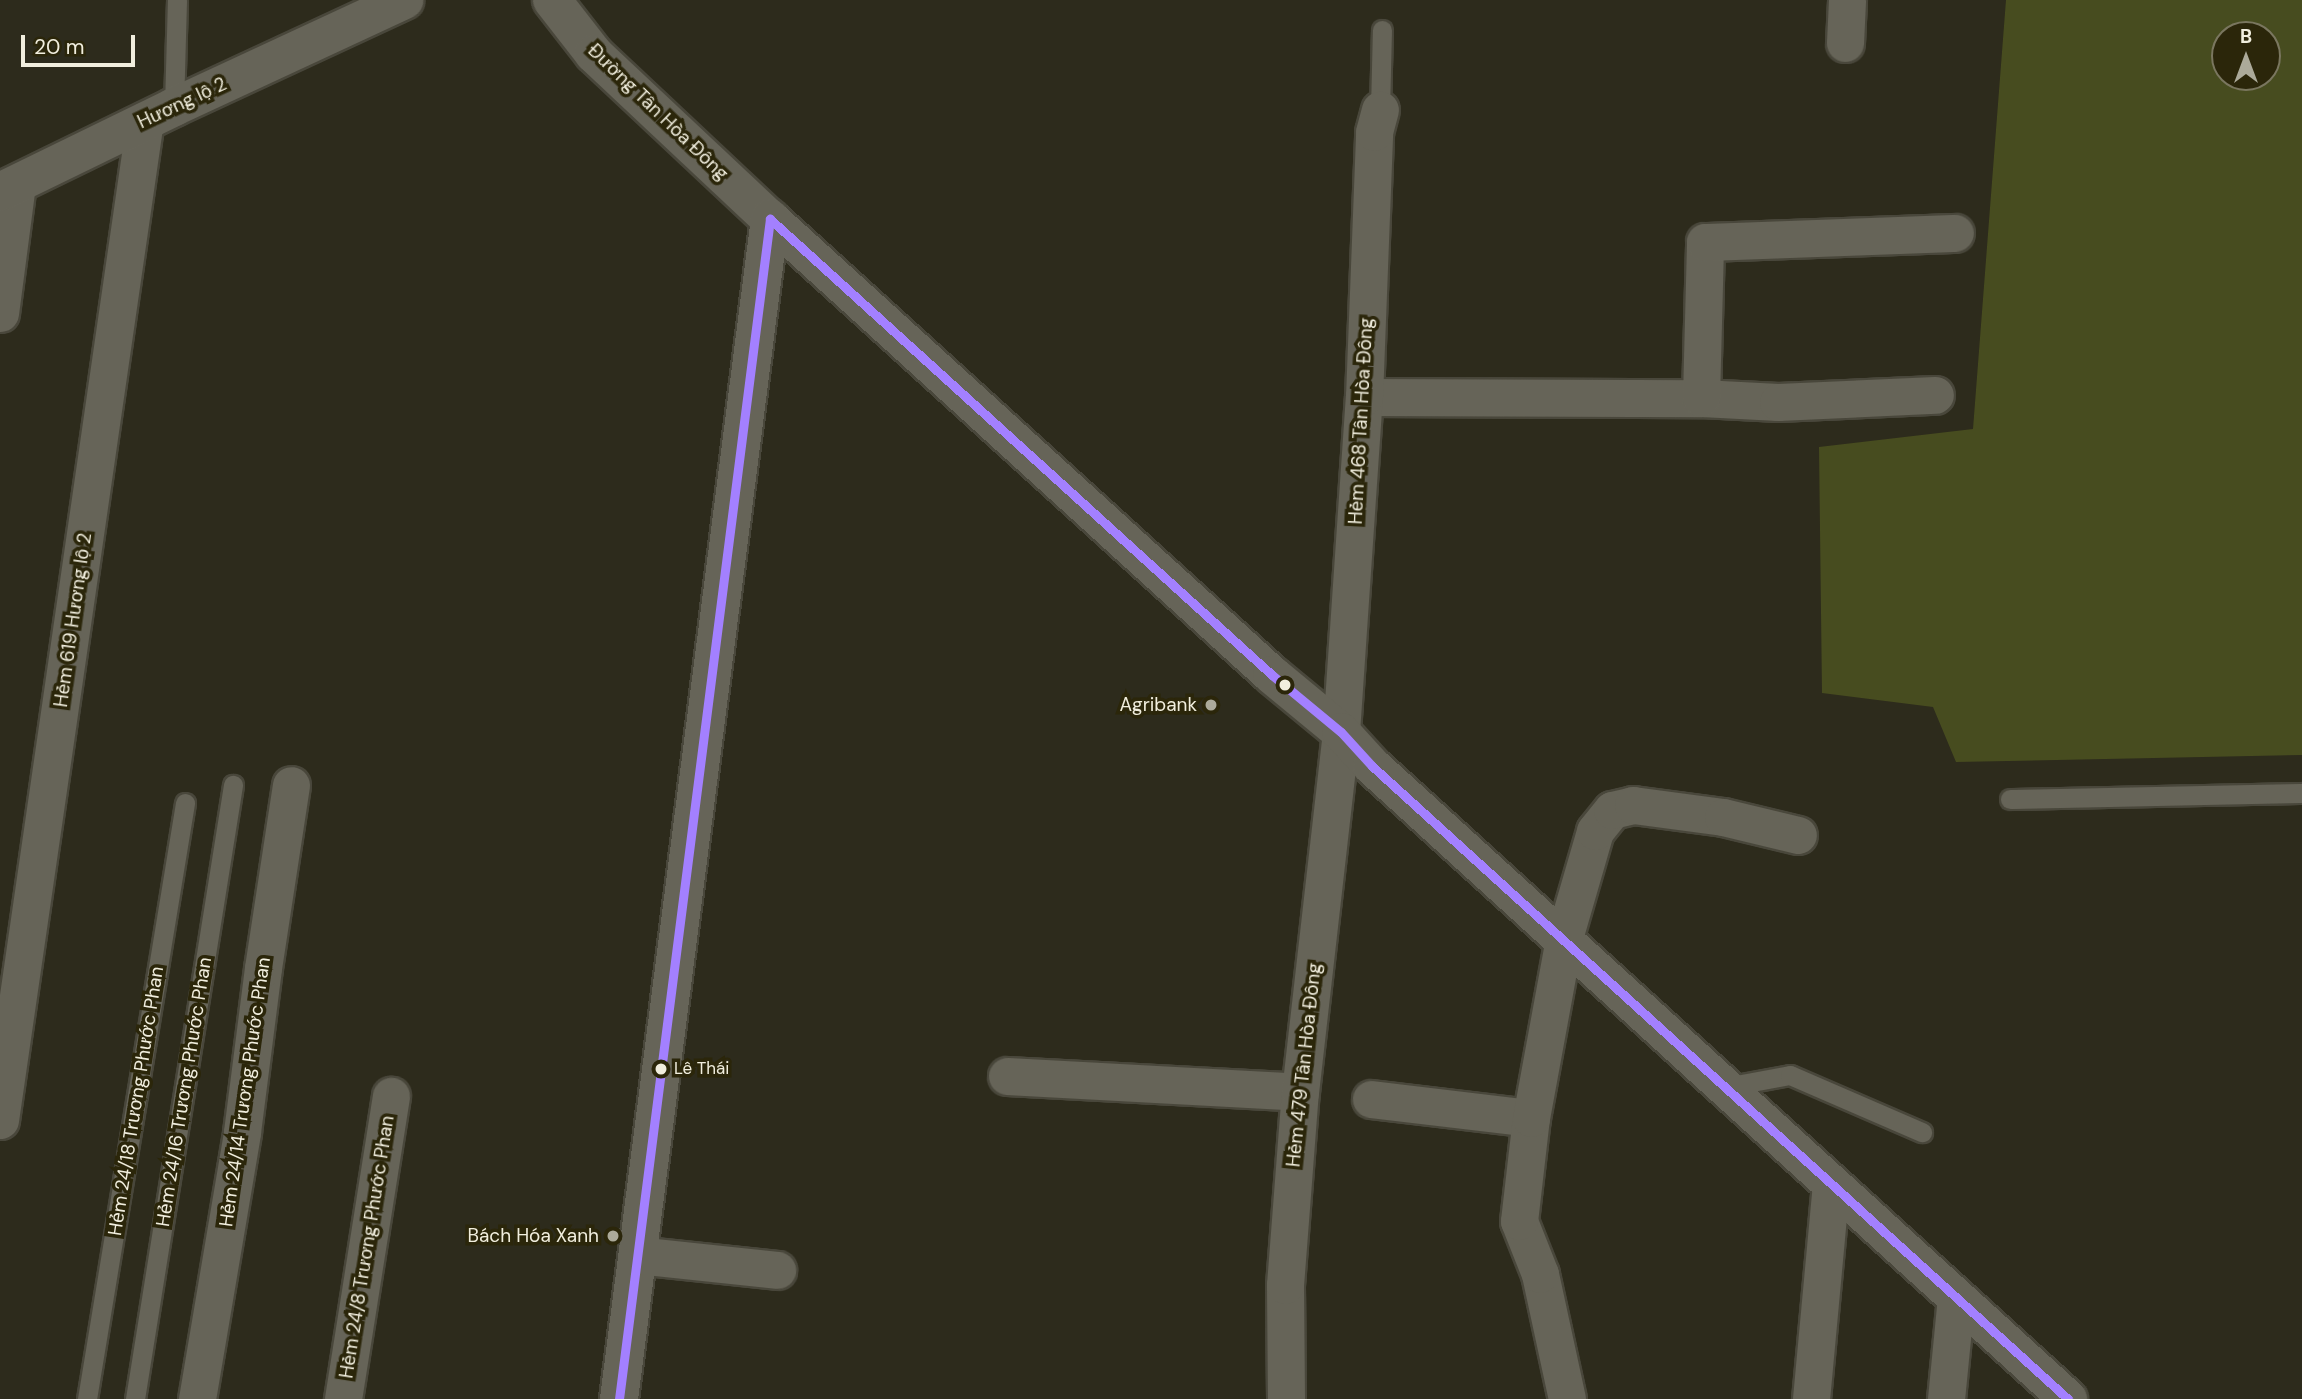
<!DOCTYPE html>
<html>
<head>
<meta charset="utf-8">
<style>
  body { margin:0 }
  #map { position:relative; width:2302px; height:1399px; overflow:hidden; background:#2d2b1c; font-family:"DM Sans",sans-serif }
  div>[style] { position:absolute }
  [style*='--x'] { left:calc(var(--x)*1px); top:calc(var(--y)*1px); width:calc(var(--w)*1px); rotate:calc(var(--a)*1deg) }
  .green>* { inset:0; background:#474c1f }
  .roads { filter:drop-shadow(2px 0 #49473b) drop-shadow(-2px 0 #49473b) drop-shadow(0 2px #49473b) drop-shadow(0 -2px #49473b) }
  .service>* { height:19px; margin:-9.5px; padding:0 9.5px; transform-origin:9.5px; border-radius:9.5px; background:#666458 }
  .minor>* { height:37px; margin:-18.5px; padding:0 18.5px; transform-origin:18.5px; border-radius:18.5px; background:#666458 }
  .tertiary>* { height:38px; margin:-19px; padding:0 19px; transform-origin:19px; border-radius:19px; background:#666458 }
  .secondary>* { height:38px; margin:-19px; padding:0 19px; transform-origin:19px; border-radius:19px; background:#666458 }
  .bus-1>* { height:9px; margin:-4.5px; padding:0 4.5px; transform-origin:4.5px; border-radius:4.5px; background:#a380ff }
  .dots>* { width:19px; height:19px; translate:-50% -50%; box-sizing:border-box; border:4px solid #2b260a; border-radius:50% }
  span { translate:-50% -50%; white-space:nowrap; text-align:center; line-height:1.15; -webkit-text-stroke:7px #2b260a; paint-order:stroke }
  .bus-label { font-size:17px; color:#f1eede }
  .left { translate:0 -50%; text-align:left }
  .street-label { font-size:19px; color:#f1eede }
  .poi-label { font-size:19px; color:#f1eede }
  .right { translate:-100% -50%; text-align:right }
  .north { position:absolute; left:2211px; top:21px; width:70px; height:70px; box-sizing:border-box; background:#2b260a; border:2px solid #7a765f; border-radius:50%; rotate:0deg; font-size:19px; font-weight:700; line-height:28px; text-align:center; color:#f1eede }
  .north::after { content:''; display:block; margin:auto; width:24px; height:32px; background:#acaa9a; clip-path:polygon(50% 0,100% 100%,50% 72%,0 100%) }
  .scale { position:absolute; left:21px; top:35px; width:114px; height:32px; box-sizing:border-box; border:4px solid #f1eede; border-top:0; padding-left:9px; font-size:21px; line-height:24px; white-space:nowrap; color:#f1eede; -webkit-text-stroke:5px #2b260a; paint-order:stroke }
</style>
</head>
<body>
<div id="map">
  <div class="green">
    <div style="clip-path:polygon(evenodd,2006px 0,2302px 0,2302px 755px,1956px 762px,1933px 707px,1822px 693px,1819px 447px,1973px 429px,2006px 0,2225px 35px,2267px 35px,2267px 77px,2225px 77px,2225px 35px)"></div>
  </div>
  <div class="roads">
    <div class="service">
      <div style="--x:174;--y:107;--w:107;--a:-88.4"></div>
      <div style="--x:1380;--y:110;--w:80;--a:-88.6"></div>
      <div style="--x:2010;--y:799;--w:292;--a:-1.2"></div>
      <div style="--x:1725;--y:1087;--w:66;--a:-10.5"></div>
      <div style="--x:1790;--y:1075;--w:144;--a:23.4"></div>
      <div style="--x:87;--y:1399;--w:604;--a:-80.66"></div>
      <div style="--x:135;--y:1399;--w:622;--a:-80.93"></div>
    </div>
    <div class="minor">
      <div style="--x:1845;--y:43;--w:43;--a:-87.3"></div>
      <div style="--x:0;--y:313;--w:130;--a:-82.5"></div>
      <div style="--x:1364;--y:397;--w:337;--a:0.2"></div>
      <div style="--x:1701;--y:398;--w:77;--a:3"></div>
      <div style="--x:1778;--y:402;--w:157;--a:-2.6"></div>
      <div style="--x:1701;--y:398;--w:156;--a:-88.5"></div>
      <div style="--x:1705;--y:242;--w:250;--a:-2.1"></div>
      <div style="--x:1007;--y:1076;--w:293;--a:3.1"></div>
      <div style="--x:1371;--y:1099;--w:161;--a:6.8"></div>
      <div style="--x:0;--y:1120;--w:1010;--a:-81.75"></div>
      <div style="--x:637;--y:1255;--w:141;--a:6.1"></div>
      <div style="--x:197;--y:1399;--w:271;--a:-80.4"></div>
      <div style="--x:242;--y:1132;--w:165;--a:-82.7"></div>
      <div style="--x:263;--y:968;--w:185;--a:-81.3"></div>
      <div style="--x:343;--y:1399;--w:307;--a:-81"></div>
      <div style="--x:1286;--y:1399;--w:114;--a:-90.5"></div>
      <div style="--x:1285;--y:1285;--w:194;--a:-85.6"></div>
      <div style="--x:1300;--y:1092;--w:362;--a:-83.5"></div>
      <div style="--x:1341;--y:732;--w:336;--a:-86.1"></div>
      <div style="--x:1364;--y:397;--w:265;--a:-87.8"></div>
      <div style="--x:1374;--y:132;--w:23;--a:-75"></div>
      <div style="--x:1567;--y:1399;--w:128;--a:-102.2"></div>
      <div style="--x:1540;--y:1274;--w:57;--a:-111.6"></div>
      <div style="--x:1519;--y:1221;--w:104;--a:-83.4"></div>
      <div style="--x:1531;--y:1118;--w:183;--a:-79.6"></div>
      <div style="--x:1564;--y:938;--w:111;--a:-73.8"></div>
      <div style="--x:1595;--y:831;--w:27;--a:-51"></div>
      <div style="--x:1612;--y:810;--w:22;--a:-13"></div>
      <div style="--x:1633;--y:805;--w:91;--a:7.6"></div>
      <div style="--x:1723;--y:817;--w:77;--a:13.5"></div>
      <div style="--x:1811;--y:1399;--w:216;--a:-84.7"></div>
      <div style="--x:1946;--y:1399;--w:102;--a:-84.4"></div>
    </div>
    <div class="tertiary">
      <div style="--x:552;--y:0;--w:68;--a:52.1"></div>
      <div style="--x:594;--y:54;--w:241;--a:43.2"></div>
      <div style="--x:770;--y:219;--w:678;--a:42.25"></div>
      <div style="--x:1272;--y:675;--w:89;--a:39.6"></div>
      <div style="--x:1341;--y:732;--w:46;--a:47.6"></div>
      <div style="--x:1372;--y:766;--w:941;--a:42.29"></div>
      <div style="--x:619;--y:1399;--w:1190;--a:-82.71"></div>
    </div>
    <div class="secondary">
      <div style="--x:0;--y:192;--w:194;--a:-26"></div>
      <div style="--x:174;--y:107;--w:254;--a:-24.9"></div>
    </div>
  </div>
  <div class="bus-1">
    <div style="--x:770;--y:219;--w:678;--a:42.25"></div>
    <div style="--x:1272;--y:675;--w:89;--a:39.6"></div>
    <div style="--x:1341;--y:732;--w:46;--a:47.6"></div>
    <div style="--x:1372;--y:766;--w:941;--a:42.29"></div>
    <div style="--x:619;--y:1399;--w:1190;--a:-82.71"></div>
  </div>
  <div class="dots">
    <div style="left:1285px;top:685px;background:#f1eede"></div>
    <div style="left:1211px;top:705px;background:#acaa9a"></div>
    <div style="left:661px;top:1069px;background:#f1eede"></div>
    <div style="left:613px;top:1236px;background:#acaa9a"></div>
  </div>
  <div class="bus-label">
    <span class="left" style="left:674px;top:1069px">Lê Thái</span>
  </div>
  <div class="street-label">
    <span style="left:182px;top:103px;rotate:-25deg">Hương lộ 2</span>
    <span style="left:658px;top:112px;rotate:44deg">Đường Tân Hòa Đông</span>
    <span style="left:1361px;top:421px;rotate:-87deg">Hẻm 468 Tân Hòa Đông</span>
    <span style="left:73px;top:620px;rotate:-82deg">Hẻm 619 Hương lộ 2</span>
    <span style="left:1304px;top:1065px;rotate:-84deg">Hẻm 479 Tân Hòa Đông</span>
    <span style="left:184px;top:1092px;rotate:-81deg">Hẻm 24/16 Trương Phước Phan</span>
    <span style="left:245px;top:1092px;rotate:-82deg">Hẻm 24/14 Trương Phước Phan</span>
    <span style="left:136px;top:1101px;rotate:-81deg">Hẻm 24/18 Trương Phước Phan</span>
    <span style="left:367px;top:1247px;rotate:-81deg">Hẻm 24/8 Trương Phước Phan</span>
  </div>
  <div class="poi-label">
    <span class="right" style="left:1197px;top:705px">Agribank</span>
    <span class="right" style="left:599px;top:1236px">Bách Hóa Xanh</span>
  </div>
  <div class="north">B</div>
  <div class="scale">20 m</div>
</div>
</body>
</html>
